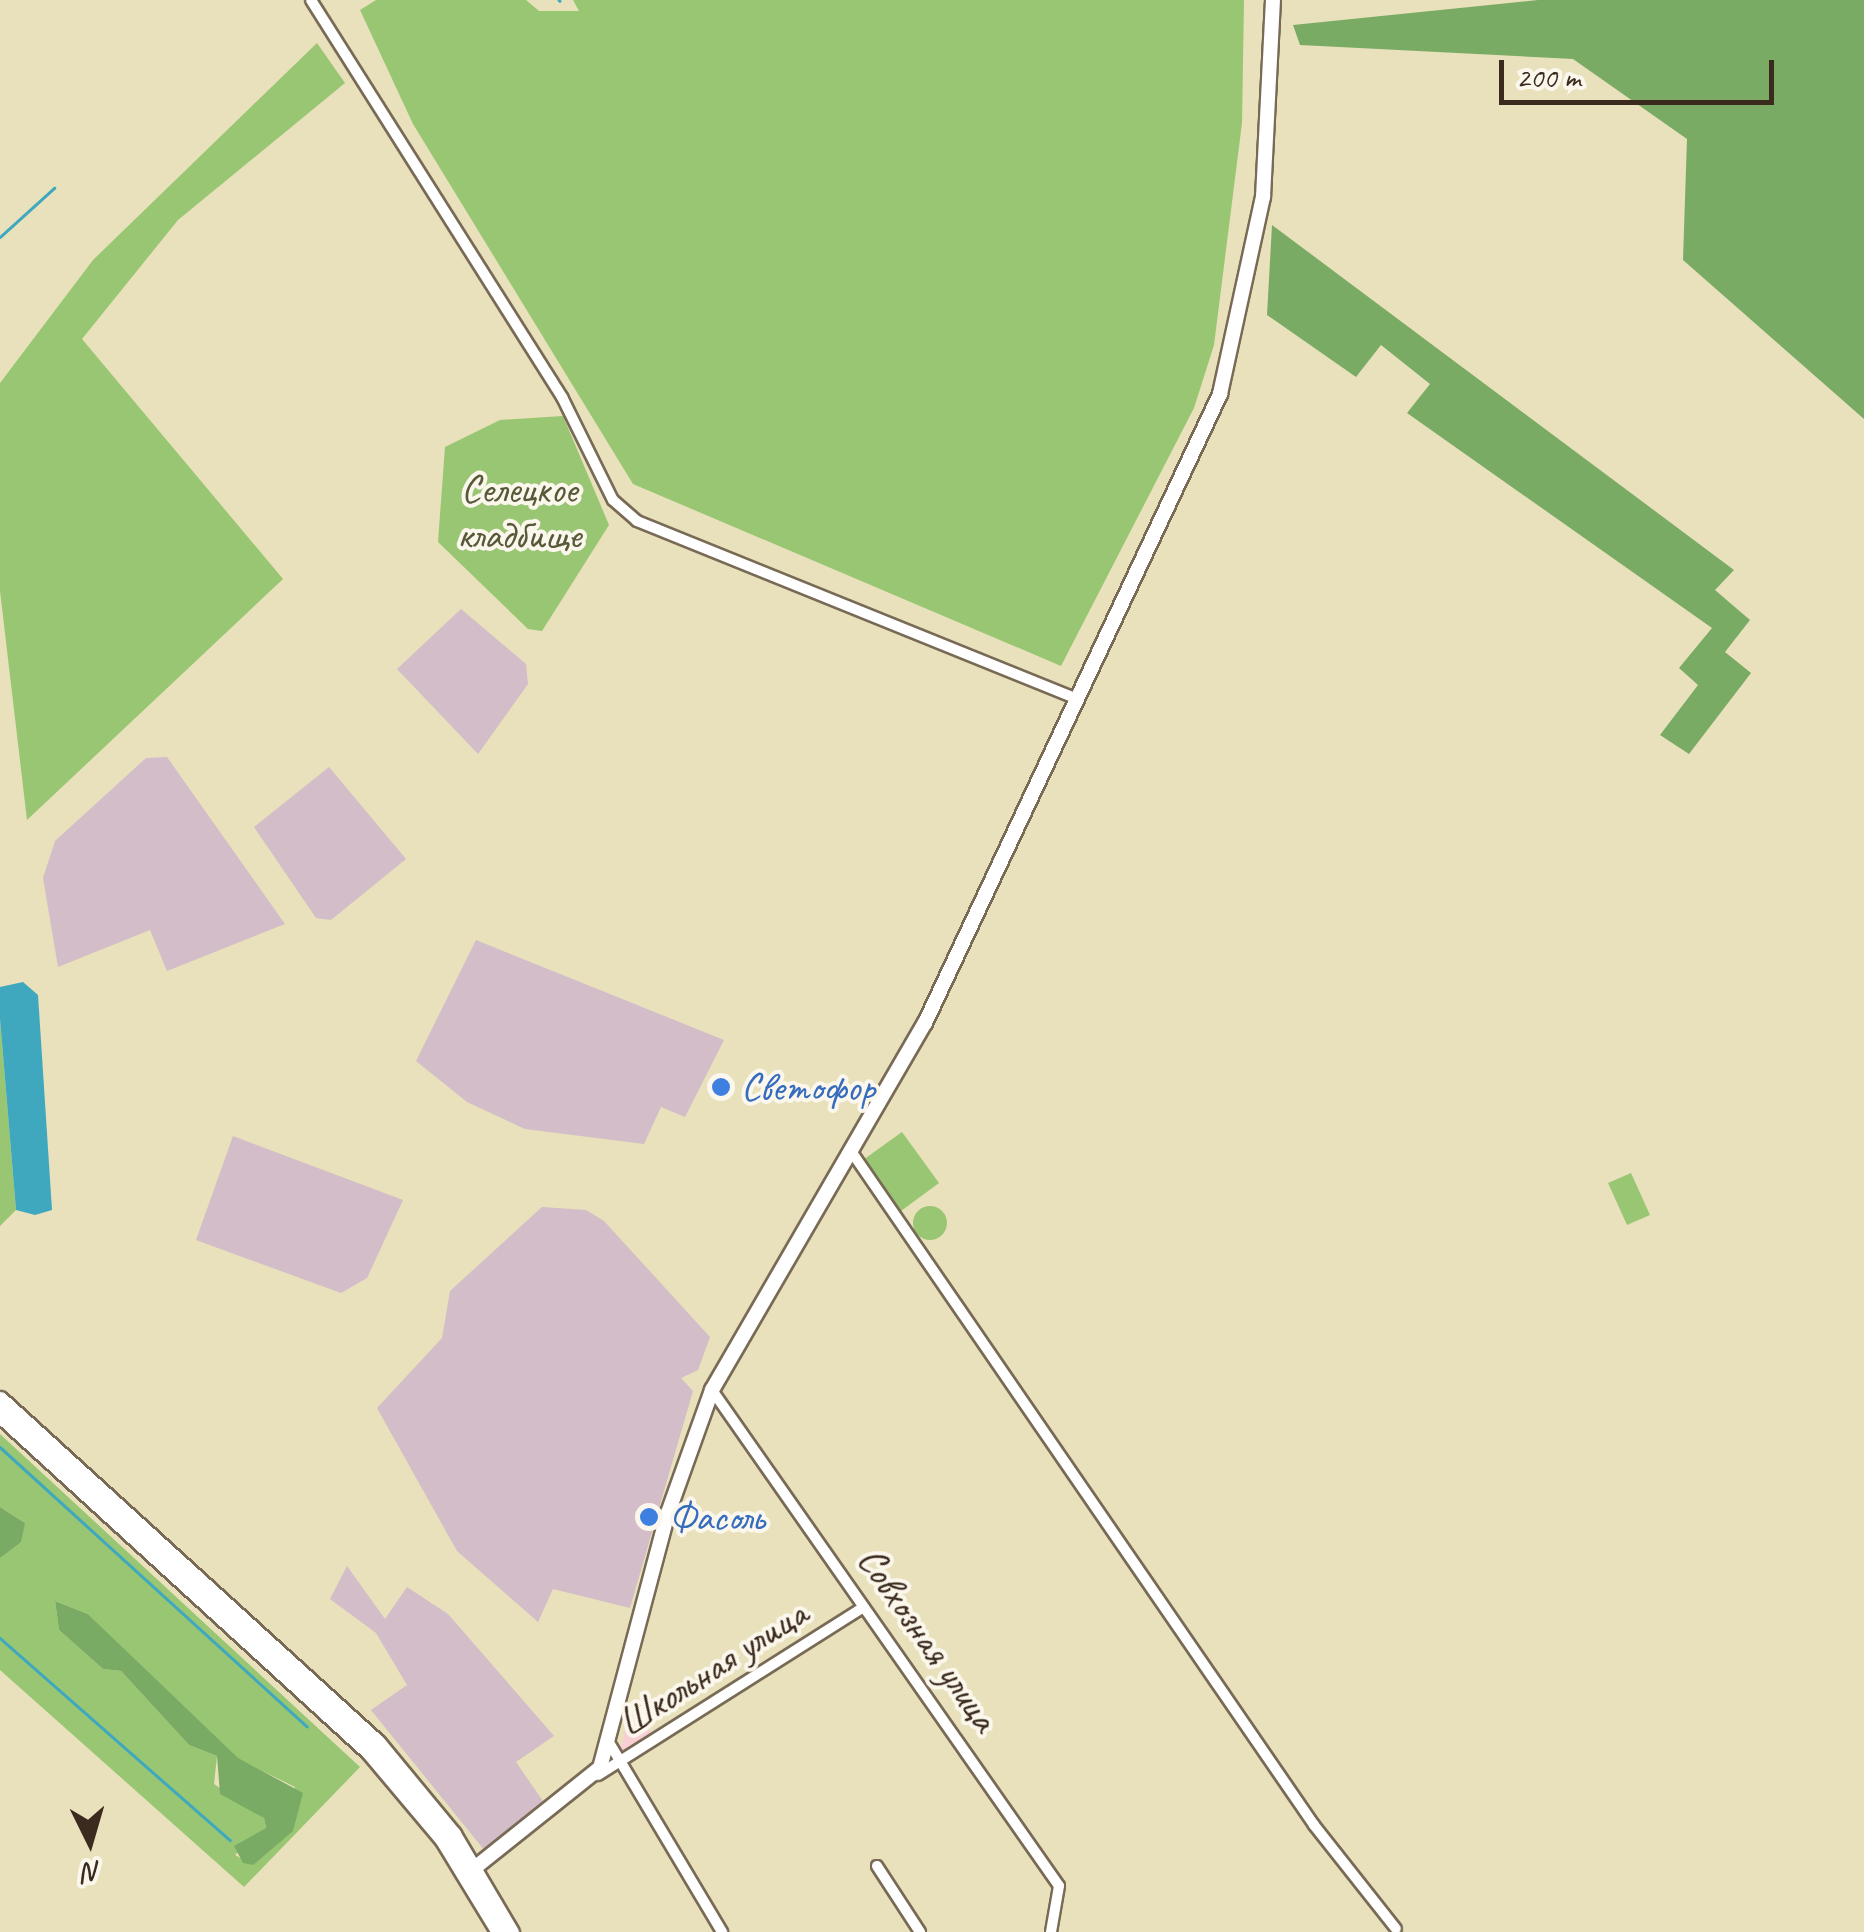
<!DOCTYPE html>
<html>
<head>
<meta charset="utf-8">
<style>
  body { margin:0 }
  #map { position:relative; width:1864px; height:1932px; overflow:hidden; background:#e8e1bc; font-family:Caveat,sans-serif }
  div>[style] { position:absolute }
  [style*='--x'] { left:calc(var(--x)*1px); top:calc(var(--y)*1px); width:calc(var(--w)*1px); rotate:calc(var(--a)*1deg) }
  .built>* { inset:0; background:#f7cfd5 }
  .industrial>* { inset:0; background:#d2bdc8 }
  .green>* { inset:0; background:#99c673 }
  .round { border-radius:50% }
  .forest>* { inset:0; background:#7aab65 }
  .water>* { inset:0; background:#3fa8bf }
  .stream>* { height:2.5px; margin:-1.25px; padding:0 1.25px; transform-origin:1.25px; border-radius:1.25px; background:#3fa8bf }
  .roads { filter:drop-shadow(2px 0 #786a55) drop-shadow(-2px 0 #786a55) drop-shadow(0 2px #786a55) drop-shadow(0 -2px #786a55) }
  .street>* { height:10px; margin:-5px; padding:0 5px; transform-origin:5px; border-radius:5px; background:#fff }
  .secondary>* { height:14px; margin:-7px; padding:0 7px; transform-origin:7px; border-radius:7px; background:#fff }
  .primary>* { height:15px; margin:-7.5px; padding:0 7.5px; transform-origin:7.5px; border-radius:7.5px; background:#fff }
  .dots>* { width:28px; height:28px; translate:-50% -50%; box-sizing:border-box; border:5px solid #fbf7ec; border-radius:50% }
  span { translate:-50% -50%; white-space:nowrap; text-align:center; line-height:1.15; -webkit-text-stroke:8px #fbf7ec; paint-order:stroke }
  .park-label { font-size:40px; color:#575938 }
  .shop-label { font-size:40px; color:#366cbe }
  .left { translate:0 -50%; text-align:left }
  .street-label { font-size:40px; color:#3b2a1e }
  .north { position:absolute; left:40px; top:1792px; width:100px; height:100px; -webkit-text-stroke:8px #fbf7ec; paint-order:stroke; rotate:175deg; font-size:28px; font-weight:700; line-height:40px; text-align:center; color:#3b2a1e }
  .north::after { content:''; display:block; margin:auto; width:35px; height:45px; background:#3b2a1e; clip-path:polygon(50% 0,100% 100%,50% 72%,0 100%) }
  .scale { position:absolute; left:1499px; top:60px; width:275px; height:45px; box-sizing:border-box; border:5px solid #3b2a1e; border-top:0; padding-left:12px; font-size:30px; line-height:35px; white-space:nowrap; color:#3b2a1e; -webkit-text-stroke:8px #fbf7ec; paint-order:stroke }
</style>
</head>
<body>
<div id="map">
  <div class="built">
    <div style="clip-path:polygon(631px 1708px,654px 1735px,622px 1758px,619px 1754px)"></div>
  </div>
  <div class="industrial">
    <div style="clip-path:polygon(461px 609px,526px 664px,528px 684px,478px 754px,397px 669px)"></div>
    <div style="clip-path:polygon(167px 757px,285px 924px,167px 971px,150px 930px,58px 967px,43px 878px,55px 841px,146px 758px)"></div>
    <div style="clip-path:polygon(329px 767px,406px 859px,331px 920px,316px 918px,254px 827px)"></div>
    <div style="clip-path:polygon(476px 940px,724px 1040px,685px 1117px,661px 1107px,644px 1144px,525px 1129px,467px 1102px,416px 1061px)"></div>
    <div style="clip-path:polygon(233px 1136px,403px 1200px,367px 1278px,341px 1293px,196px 1240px)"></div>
    <div style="clip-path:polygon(542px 1207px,586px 1210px,604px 1221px,710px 1337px,698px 1370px,681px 1378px,693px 1391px,630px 1608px,553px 1589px,538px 1622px,457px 1551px,377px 1408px,442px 1338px,450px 1291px)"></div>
    <div style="clip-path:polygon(347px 1566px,385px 1619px,407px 1587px,448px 1614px,554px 1736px,516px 1762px,547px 1807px,485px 1851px,371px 1710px,407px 1685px,376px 1633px,330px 1599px)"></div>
  </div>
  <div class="green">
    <div style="clip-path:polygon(376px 0,526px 0,539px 11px,579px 11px,573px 0,1244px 0,1242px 123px,1214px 345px,1194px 408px,1061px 666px,633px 484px,413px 124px,360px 10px)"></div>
    <div style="clip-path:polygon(317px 43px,345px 83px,178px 220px,82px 339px,283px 579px,27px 820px,0 591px,0 383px,93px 260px)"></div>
    <div style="clip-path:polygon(563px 416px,609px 525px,542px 631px,528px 629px,438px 542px,445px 447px,500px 420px)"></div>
    <div style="clip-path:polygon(0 1019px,16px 1210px,0 1226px)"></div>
    <div style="clip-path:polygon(902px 1132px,939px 1183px,901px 1211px,863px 1160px)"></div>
    <div style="clip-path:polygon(1631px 1173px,1650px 1215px,1627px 1225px,1608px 1183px)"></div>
    <div class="round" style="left:913px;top:1206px;width:34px;height:34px"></div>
    <div style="clip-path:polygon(evenodd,0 1434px,360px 1767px,244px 1887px,0 1670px,0 1558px,25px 1523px,0 1507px,0 1434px,55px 1601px,88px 1614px,238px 1759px,295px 1787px,253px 1865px,235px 1855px,266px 1828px,264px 1818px,214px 1784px,217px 1756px,189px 1745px,121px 1671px,103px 1669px,59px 1630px,55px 1601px)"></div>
  </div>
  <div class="forest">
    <div style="clip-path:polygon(1538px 0,1864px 0,1864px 419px,1683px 260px,1687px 139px,1573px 59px,1300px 45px,1293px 25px)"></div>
    <div style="clip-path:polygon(1272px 225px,1734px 570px,1715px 590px,1750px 620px,1725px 652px,1751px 673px,1689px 754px,1660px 735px,1698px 685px,1679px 668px,1712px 628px,1407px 413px,1430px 384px,1381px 345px,1356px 377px,1267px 315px)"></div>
    <div style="clip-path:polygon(0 1507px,25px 1523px,21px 1542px,0 1558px)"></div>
    <div style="clip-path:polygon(55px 1601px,88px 1614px,238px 1758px,303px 1793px,293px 1831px,253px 1865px,243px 1863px,234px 1846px,266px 1828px,264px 1818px,220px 1794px,217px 1756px,189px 1745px,121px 1671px,103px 1669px,59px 1630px)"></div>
  </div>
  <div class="water">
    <div style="clip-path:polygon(23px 982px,38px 995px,52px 1210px,35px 1215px,16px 1210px,0 1019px,0 987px)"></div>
  </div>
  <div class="stream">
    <div style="--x:559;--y:0;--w:1;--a:45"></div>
    <div style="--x:0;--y:237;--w:73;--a:-42.2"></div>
    <div style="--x:0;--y:1447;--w:415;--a:42.3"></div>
    <div style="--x:0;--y:1638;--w:306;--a:41.3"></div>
  </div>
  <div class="roads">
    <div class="street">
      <div style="--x:311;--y:0;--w:470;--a:57.7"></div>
      <div style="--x:562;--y:397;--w:115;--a:63.7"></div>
      <div style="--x:613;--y:500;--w:32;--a:41"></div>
      <div style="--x:637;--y:521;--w:473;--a:22"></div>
      <div style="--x:851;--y:1151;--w:818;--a:55.51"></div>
      <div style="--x:1314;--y:1825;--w:132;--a:51.7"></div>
      <div style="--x:712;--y:1390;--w:605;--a:55.02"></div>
      <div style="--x:1059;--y:1886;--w:47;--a:99.9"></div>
      <div style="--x:610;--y:1744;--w:219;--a:59.2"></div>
      <div style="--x:598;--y:1775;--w:312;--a:-32.3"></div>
      <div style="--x:877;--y:1866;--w:79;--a:56.9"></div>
    </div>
    <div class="secondary">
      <div style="--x:467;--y:1874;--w:170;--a:-38.6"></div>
      <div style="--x:600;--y:1768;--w:264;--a:-75.1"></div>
      <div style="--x:668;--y:1513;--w:131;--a:-70.3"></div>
      <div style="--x:712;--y:1390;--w:424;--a:-59.9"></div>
      <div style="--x:925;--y:1023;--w:695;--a:-64.87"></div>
      <div style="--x:1220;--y:394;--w:202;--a:-77.7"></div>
      <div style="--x:1263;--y:197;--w:197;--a:-87.1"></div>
    </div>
    <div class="primary">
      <div style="--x:0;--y:1399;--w:511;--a:42.3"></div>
      <div style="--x:378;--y:1743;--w:118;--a:50.5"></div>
      <div style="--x:453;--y:1834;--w:114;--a:59.4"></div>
      <div style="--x:0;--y:1415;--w:500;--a:42.4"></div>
      <div style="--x:369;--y:1752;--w:115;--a:49.9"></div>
      <div style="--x:443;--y:1840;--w:108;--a:58.7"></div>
    </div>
  </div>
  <div class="dots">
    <div style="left:721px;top:1087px;background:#3f7fe0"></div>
    <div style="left:649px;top:1517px;background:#3f7fe0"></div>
  </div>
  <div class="park-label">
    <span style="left:519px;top:512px">Селецкое<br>кладбище</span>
  </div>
  <div class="shop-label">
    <span class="left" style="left:741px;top:1087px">Светофор</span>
    <span class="left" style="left:669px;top:1517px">Фасоль</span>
  </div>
  <div class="street-label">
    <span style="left:928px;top:1639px;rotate:55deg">Совхозная улица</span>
    <span style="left:712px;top:1668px;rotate:-33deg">Школьная улица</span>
  </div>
  <div class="north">N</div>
  <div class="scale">200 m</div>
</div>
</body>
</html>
